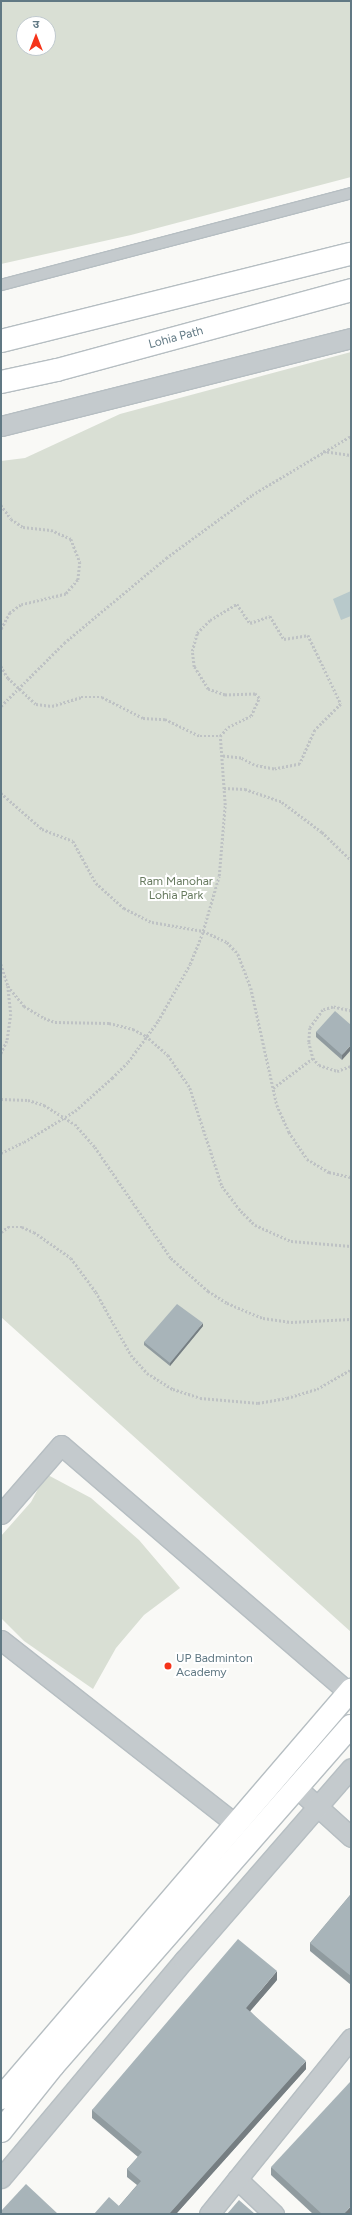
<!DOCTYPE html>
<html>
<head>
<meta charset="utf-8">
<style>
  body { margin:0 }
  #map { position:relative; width:352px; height:2215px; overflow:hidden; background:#f9f9f6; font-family:Figtree,"Noto Sans Devanagari",sans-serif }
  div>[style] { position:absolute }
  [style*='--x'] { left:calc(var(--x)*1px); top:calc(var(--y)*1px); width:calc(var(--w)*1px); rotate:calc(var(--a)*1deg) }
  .green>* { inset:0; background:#d9dfd4 }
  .water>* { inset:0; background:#b8c9cb }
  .path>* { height:2.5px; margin-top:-1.25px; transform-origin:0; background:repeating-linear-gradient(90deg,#bec2c4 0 2px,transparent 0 4px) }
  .roads { filter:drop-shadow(1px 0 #b6bec2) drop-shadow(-1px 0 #b6bec2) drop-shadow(0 1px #b6bec2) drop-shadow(0 -1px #b6bec2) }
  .lane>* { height:10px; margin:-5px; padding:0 5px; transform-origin:5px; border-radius:5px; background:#c4cacd }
  .street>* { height:19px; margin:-9.5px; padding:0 9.5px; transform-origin:9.5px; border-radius:9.5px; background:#c4cacd }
  .secondary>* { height:22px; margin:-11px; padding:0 11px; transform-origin:11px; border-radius:11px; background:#fff }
  .wall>* { inset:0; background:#909b9f }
  .shaded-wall>* { inset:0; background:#767e82 }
  .building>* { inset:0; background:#a8b4b9 }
  .dots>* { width:11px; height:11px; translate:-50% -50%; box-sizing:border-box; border:2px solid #fff; border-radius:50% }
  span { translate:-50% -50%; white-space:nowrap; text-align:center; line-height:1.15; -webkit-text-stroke:4px #fff; paint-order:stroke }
  .street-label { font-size:12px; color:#617984 }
  .park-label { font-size:12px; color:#687b60 }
  .poi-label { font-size:12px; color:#617984 }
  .left { translate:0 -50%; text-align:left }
  .frame { position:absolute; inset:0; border:2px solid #617984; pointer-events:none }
  .north { position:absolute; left:16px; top:16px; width:40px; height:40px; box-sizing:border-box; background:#fff; border:1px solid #c0c9ce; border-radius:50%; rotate:0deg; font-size:11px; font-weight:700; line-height:16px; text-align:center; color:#617984 }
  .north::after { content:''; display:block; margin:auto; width:14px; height:18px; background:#f5341a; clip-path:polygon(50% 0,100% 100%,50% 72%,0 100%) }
</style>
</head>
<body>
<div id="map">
  <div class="green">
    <div style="clip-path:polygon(evenodd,1px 1px,351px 1px,351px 177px,131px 235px,1px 264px,1px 1px,24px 24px,48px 24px,48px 48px,24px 48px,24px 24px)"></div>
    <div style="clip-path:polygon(351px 352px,351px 1632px,1px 1317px,1px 461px,25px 458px,120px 414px)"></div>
    <div style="clip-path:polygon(46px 1474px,91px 1498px,139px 1540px,180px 1588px,144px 1615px,116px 1648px,93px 1689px,24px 1641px,1px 1618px,1px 1536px,31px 1502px)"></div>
  </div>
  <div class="water">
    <div style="clip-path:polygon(351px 591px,351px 616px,341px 620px,333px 599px)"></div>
  </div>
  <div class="path">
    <div style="--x:323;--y:451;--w:28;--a:8"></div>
    <div style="--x:1;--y:505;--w:17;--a:54"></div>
    <div style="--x:11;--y:519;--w:14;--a:34"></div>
    <div style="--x:23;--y:527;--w:28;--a:6"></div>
    <div style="--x:51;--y:530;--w:22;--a:24"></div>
    <div style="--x:71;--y:539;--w:25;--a:69"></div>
    <div style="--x:80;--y:562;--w:18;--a:96"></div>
    <div style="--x:78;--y:580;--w:18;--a:131"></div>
    <div style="--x:66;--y:594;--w:46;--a:166.3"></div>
    <div style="--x:21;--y:605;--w:14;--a:144"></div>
    <div style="--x:10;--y:613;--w:19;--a:118"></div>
    <div style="--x:1;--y:666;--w:14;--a:60"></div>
    <div style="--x:8;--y:678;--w:38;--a:43"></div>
    <div style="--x:36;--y:704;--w:16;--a:7"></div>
    <div style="--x:52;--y:706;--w:30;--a:-17"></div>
    <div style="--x:81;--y:697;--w:21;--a:0"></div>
    <div style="--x:102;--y:697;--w:46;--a:27.1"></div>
    <div style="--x:143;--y:718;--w:22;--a:3"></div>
    <div style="--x:165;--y:719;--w:39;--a:26"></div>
    <div style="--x:200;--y:736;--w:20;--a:0"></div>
    <div style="--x:1;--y:706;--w:89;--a:-45"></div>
    <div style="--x:64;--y:643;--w:133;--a:-39.8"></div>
    <div style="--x:166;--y:558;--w:107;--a:-36.2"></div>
    <div style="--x:252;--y:495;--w:115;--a:-30.8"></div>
    <div style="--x:224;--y:788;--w:21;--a:3"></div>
    <div style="--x:245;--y:789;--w:39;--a:19"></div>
    <div style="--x:282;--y:802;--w:50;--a:36.9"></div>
    <div style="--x:322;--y:832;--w:40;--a:44"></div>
    <div style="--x:1;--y:793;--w:55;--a:41.3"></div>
    <div style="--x:42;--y:829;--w:33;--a:21"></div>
    <div style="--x:73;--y:841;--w:48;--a:61.3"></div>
    <div style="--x:96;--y:883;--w:38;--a:42"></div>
    <div style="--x:124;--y:908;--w:31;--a:27"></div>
    <div style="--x:152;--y:922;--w:52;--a:10"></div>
    <div style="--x:203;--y:931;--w:26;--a:25"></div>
    <div style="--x:227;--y:942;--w:16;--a:47"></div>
    <div style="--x:238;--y:954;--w:36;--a:69"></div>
    <div style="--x:251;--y:988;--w:120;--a:77.5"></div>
    <div style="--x:277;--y:1105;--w:30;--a:66"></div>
    <div style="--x:289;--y:1132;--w:32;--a:56"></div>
    <div style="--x:307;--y:1159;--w:26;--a:31"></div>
    <div style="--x:329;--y:1172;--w:23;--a:13"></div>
    <div style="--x:1;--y:964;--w:23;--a:72"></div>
    <div style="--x:8;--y:986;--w:28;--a:84"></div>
    <div style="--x:11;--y:1014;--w:27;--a:98"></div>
    <div style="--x:7;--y:1041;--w:14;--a:115"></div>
    <div style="--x:8;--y:986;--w:26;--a:51"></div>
    <div style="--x:24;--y:1006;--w:23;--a:31"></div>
    <div style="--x:44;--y:1018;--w:12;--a:20"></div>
    <div style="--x:55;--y:1022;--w:54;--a:1.1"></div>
    <div style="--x:109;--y:1023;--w:25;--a:14"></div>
    <div style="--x:133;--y:1029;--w:15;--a:28"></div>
    <div style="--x:146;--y:1036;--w:29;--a:41"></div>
    <div style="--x:168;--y:1055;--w:40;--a:56"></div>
    <div style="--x:190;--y:1088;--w:103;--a:71.9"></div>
    <div style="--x:222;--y:1186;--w:31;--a:53"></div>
    <div style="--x:241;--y:1211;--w:20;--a:45"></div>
    <div style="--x:255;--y:1225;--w:39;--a:24"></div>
    <div style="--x:291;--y:1241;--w:60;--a:4.8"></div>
    <div style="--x:351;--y:1011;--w:18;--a:-167"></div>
    <div style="--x:333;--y:1007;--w:10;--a:163"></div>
    <div style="--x:323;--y:1010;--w:22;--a:126"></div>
    <div style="--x:310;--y:1028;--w:14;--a:94"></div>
    <div style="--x:309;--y:1042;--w:16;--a:76"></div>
    <div style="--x:313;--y:1058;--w:9;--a:49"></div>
    <div style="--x:319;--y:1065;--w:19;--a:18"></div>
    <div style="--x:337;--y:1071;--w:15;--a:-20"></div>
    <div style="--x:273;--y:1088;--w:50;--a:-36.9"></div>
    <div style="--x:1;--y:1099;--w:27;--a:2"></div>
    <div style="--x:28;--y:1100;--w:17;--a:17"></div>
    <div style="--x:44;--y:1105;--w:36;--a:32"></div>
    <div style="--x:75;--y:1124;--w:30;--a:49"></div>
    <div style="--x:95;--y:1147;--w:135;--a:55.6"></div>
    <div style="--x:171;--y:1258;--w:50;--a:41.7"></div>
    <div style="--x:208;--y:1291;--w:22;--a:32"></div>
    <div style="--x:227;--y:1303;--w:39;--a:23"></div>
    <div style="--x:263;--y:1318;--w:28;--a:8"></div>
    <div style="--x:291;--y:1322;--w:60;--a:-2.9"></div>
    <div style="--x:1;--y:1153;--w:25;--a:-26"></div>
    <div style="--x:24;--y:1142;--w:60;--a:-31.3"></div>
    <div style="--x:75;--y:1111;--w:50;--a:-41.7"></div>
    <div style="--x:112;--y:1078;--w:23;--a:-45"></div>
    <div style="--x:128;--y:1062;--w:51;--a:-53.8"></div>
    <div style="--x:158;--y:1021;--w:65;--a:-60.7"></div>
    <div style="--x:190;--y:964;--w:35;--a:-68"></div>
    <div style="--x:203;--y:931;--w:57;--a:-73.8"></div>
    <div style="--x:219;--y:876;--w:71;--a:-85.2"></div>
    <div style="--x:225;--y:805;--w:69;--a:-94.1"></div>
    <div style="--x:220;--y:736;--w:12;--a:-48"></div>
    <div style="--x:228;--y:727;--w:25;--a:-26"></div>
    <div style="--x:251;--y:716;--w:20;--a:-66"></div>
    <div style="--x:259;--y:698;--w:6;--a:-135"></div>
    <div style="--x:255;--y:694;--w:30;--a:178"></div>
    <div style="--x:225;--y:695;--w:18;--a:-161"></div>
    <div style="--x:208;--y:689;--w:26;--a:-122"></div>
    <div style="--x:194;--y:667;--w:16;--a:-97"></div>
    <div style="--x:192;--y:651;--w:19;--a:-74"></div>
    <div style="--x:197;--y:633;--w:18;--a:-45"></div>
    <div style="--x:210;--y:620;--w:31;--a:-31"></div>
    <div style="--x:237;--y:604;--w:23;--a:56"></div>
    <div style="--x:250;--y:623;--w:21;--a:-19"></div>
    <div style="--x:270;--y:616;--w:27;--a:59"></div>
    <div style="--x:284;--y:639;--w:24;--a:-9"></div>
    <div style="--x:308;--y:635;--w:76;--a:64.4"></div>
    <div style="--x:341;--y:704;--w:37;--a:135"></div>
    <div style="--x:315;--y:730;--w:37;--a:114"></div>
    <div style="--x:300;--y:764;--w:26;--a:169"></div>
    <div style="--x:274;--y:769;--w:20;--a:-169"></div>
    <div style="--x:254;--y:765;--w:15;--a:-152"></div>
    <div style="--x:241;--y:758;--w:19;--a:-174"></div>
    <div style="--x:1;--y:1232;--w:9;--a:-36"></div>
    <div style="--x:8;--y:1227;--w:14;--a:0"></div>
    <div style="--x:22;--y:1227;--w:13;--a:23"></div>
    <div style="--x:34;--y:1232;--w:45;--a:35.1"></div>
    <div style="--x:71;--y:1258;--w:42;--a:53.7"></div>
    <div style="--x:96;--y:1292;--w:72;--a:60.9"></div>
    <div style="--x:131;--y:1355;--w:24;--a:48"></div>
    <div style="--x:147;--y:1373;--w:31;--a:32"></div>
    <div style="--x:173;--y:1389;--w:28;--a:18"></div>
    <div style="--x:200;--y:1398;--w:58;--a:4.9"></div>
    <div style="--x:258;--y:1403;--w:29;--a:-10"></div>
    <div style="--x:287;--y:1398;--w:31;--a:-17"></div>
    <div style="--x:317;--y:1389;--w:39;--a:-30"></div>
  </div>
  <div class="roads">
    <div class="lane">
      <div style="--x:1;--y:285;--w:362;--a:-14.7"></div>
    </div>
    <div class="street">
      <div style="--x:1;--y:426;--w:361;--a:-14.1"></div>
      <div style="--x:1;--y:1514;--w:91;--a:-49"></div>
      <div style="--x:61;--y:1445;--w:380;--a:40.7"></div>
      <div style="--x:1;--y:1640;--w:298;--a:38.1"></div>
      <div style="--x:297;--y:1788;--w:73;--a:42.2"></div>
      <div style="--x:1;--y:2178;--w:285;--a:-50"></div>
      <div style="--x:184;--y:1960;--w:254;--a:-49"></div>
      <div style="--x:237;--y:2179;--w:51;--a:43.4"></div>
      <div style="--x:209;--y:2214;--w:226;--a:-51.1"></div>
    </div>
    <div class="secondary">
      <div style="--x:1;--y:341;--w:361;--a:-14"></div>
      <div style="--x:1;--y:382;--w:57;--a:-12.1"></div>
      <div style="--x:57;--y:370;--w:305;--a:-15.2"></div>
      <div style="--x:1;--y:2098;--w:538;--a:-49.38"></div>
      <div style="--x:1;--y:2131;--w:83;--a:-51.3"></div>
      <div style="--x:53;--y:2066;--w:452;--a:-48.8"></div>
    </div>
  </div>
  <div class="wall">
    <div style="clip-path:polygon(351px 1025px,342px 1060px,316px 1037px,316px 1032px)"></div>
    <div style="clip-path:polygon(203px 1326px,170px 1366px,144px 1345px,144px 1342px)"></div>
    <div style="clip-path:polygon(351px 1894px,351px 1985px,310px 1951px,310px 1943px)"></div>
    <div style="clip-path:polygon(277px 1980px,250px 2011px,306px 2069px,176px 2214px,94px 2214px,119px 2206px,137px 2185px,127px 2177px,127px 2169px,138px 2157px,92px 2118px,92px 2110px)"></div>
    <div style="clip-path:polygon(271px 2167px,351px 2214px,313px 2214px,271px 2175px)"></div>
  </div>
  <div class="shaded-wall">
    <div style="clip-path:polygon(351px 1045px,351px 1050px,342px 1060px,342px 1055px)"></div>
    <div style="clip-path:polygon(203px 1323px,203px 1326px,170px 1366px,170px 1363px)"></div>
    <div style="clip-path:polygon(277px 1971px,277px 1980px,246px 2016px,246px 2008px)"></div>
    <div style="clip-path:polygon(306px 2061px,306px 2069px,176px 2214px,169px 2214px)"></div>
    <div style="clip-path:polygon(351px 2206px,351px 2214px,344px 2214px)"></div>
  </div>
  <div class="building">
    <div style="clip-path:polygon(335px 1011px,351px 1025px,351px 1045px,342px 1055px,316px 1032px)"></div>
    <div style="clip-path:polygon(177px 1304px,203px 1323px,170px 1363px,144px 1342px)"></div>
    <div style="clip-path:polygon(351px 1894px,351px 1976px,310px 1943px)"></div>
    <div style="clip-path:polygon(238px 1939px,277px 1971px,246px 2008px,306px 2061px,169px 2214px,94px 2214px,109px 2197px,119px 2206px,141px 2181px,127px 2169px,142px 2152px,92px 2110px)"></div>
    <div style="clip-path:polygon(350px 2082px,351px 2082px,351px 2206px,344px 2214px,322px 2214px,271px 2167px)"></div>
    <div style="clip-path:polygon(26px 2184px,58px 2214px,2px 2214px,1px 2213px,1px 2211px)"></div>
    <div style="clip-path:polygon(239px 2200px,255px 2214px,227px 2214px)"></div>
  </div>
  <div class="dots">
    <div style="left:168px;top:1666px;background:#f5341a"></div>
  </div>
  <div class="street-label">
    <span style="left:176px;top:338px;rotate:-15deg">Lohia Path</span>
  </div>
  <div class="park-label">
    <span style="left:176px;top:889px">Ram Manohar<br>Lohia Park</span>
  </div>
  <div class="poi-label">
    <span class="left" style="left:176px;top:1666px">UP Badminton<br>Academy</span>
  </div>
  <div class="frame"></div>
  <div class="north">उ</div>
</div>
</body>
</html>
